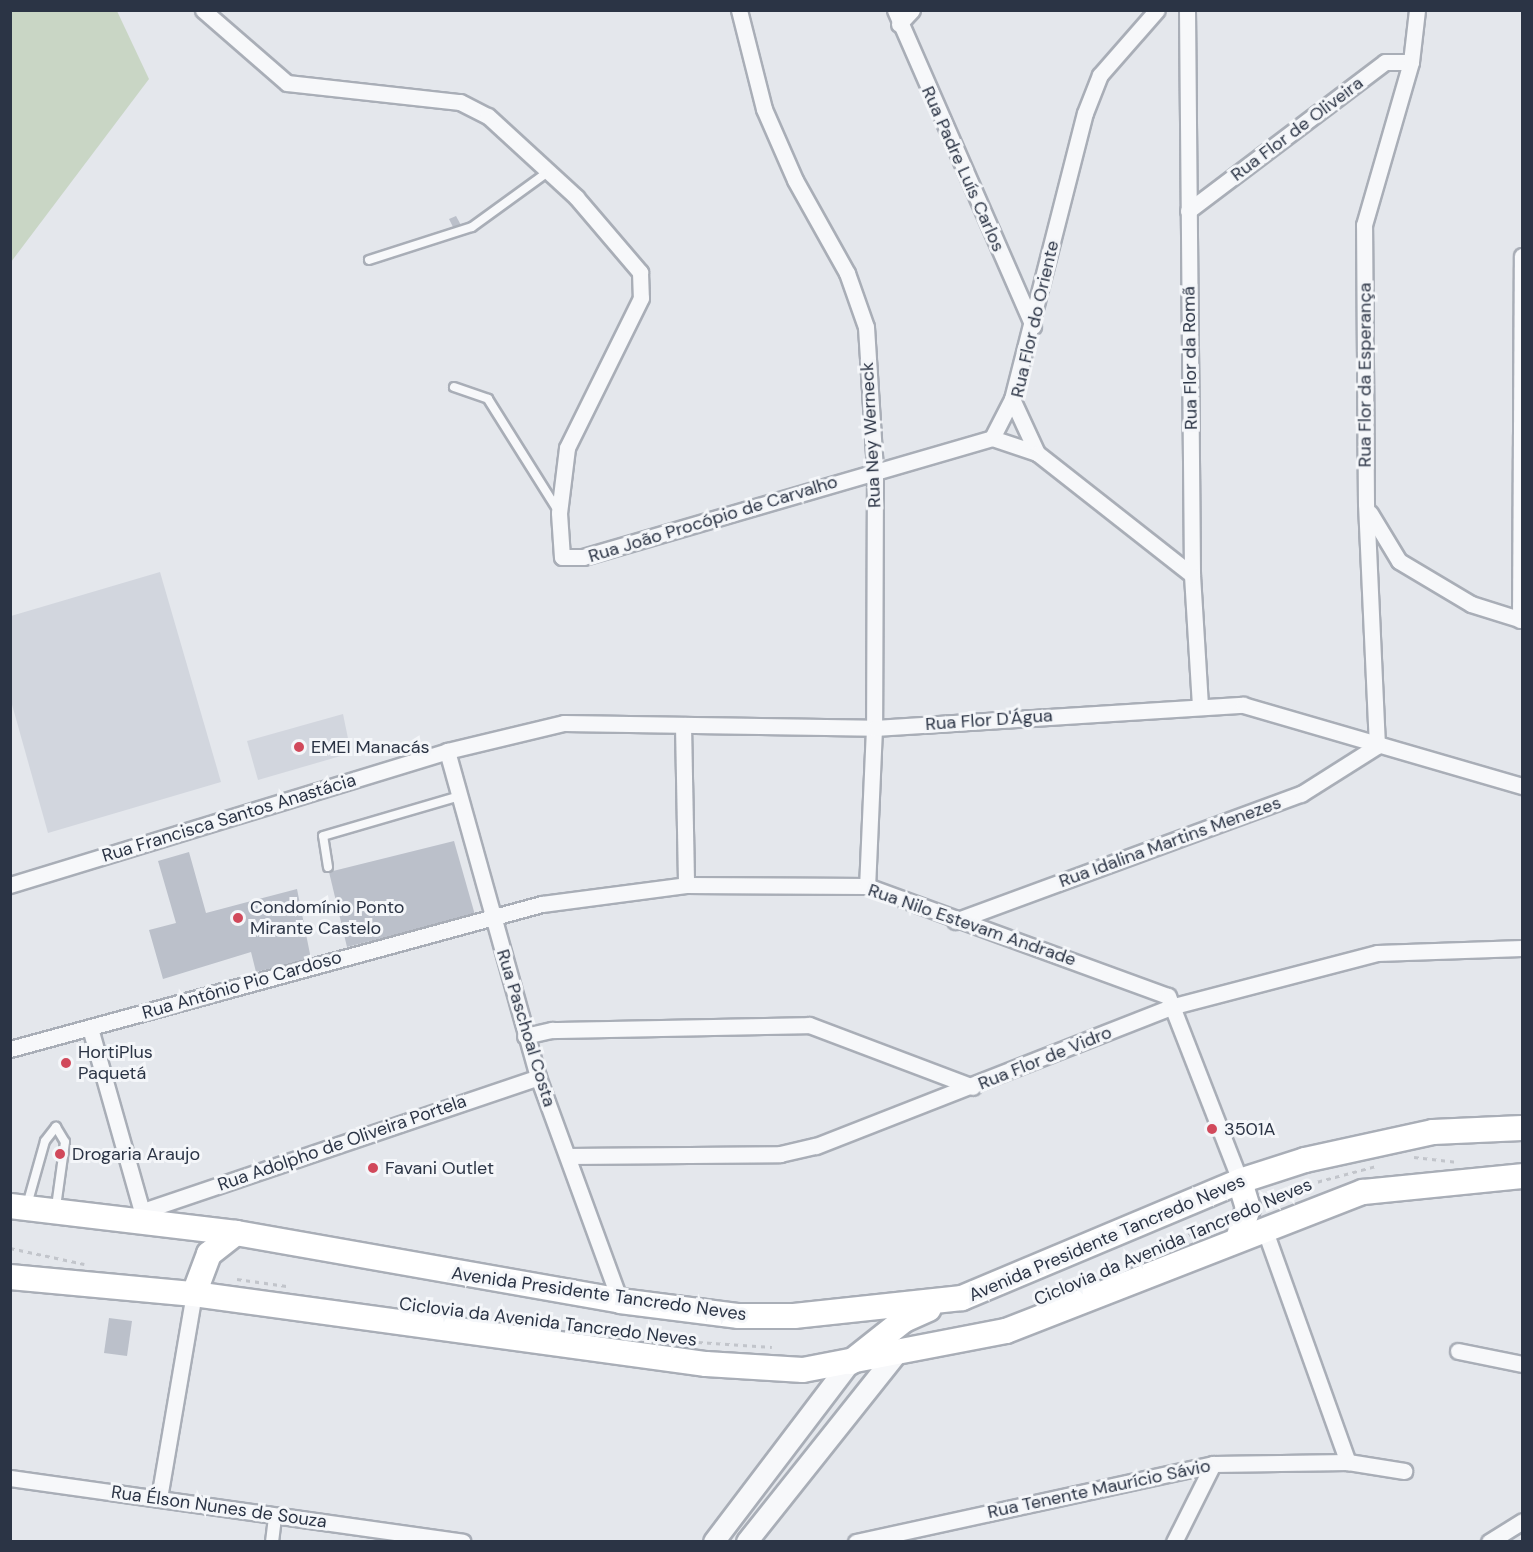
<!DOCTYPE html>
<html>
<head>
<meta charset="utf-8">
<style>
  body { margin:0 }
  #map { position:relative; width:1533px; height:1552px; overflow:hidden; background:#e4e7ec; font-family:"DM Sans",sans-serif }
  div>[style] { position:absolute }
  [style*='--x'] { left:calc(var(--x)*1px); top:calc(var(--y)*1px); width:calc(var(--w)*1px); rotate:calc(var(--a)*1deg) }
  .built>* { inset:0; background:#d2d6de }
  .green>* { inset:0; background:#c9d6c5 }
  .building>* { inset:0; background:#bbc0ca }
  .path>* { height:3px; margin-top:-1.5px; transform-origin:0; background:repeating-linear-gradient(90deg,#c2c5cb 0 4.5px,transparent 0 9px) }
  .roads { filter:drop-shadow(2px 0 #a9aeb7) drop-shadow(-2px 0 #a9aeb7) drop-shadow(0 2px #a9aeb7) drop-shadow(0 -2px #a9aeb7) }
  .service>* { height:8px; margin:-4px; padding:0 4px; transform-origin:4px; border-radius:4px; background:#f7f8fa }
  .pedestrian>* { height:12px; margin:-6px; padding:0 6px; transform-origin:6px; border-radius:6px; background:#f7f8fa }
  .minor>* { height:15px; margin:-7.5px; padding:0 7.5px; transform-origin:7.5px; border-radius:7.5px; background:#f7f8fa }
  .tertiary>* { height:20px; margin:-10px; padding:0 10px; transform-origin:10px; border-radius:10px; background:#f7f8fa }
  .primary>* { height:24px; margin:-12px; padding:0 12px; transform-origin:12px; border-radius:12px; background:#fff }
  .dots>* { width:16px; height:16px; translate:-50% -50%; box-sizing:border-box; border:3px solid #f4f6f9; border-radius:50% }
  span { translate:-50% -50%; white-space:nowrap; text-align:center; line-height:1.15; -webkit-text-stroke:6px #f4f6f9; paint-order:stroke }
  .street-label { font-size:18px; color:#2b3445 }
  .poi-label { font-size:18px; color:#2b3445 }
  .left { translate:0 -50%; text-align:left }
  .frame { position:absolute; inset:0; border:12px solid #2b3445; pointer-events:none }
</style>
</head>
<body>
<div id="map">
  <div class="built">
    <div style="clip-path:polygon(160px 572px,221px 782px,48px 833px,11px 701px,11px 616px)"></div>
    <div style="clip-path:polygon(343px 714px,351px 753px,258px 780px,247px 741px)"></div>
  </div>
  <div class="green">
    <div style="clip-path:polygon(11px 10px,117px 11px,149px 79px,11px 262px)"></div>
  </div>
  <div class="building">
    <div style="clip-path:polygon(456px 216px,462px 227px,455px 231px,449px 219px)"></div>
    <div style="clip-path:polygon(454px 841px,475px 915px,347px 947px,329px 872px)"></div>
    <div style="clip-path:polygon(189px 852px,206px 913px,297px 889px,311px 959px,256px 972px,251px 952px,163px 979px,149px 930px,176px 923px,158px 861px)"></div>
    <div style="clip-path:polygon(109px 1318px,132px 1321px,127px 1356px,104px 1353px)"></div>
  </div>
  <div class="path">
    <div style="--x:1414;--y:1157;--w:44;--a:6.5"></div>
    <div style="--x:1266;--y:1204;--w:47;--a:-24.9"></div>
    <div style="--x:1309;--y:1184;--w:69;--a:-15"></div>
    <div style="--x:10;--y:1248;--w:76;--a:12.2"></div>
    <div style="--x:1156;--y:1250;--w:74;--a:-24.8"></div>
    <div style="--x:237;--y:1279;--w:50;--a:8"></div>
    <div style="--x:698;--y:1342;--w:74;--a:3.9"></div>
  </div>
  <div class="roads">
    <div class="service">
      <div style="--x:369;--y:260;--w:108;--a:-17.8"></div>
      <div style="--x:472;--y:227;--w:95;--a:-36"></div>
      <div style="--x:454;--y:387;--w:36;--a:19"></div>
      <div style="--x:488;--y:399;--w:130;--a:57.9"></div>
      <div style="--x:328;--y:867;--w:31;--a:-99"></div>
      <div style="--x:323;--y:836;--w:143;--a:-16.3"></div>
      <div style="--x:27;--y:1205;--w:66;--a:-74.3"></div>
      <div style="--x:45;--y:1141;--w:18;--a:-52"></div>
      <div style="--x:56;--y:1127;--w:17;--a:59"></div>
      <div style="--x:65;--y:1142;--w:66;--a:97.9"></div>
    </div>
    <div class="pedestrian">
      <div style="--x:272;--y:1542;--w:26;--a:-83"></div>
    </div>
    <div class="minor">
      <div style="--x:203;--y:10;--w:111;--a:41"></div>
      <div style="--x:287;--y:83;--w:174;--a:6.3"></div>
      <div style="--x:460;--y:102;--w:31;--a:27"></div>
      <div style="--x:488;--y:116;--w:120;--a:42.6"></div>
      <div style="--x:576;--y:197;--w:99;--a:49.5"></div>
      <div style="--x:640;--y:272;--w:26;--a:88"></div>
      <div style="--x:641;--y:298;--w:167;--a:116.3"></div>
      <div style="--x:567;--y:448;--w:65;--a:97"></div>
      <div style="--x:559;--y:513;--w:44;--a:86.1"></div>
      <div style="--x:562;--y:557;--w:21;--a:0"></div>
      <div style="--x:583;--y:557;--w:426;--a:-16.2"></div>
      <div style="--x:992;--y:438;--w:47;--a:18.4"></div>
      <div style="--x:739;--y:10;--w:102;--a:75.8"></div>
      <div style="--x:764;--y:109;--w:77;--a:66.4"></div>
      <div style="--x:795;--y:180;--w:107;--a:60.8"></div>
      <div style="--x:847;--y:273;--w:57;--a:70.6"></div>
      <div style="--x:866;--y:327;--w:144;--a:86.4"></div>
      <div style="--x:875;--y:471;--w:257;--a:90.2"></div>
      <div style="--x:874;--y:728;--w:158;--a:92.5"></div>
      <div style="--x:895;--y:10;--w:345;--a:66.4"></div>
      <div style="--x:1187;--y:10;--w:565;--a:89.49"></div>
      <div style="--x:1192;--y:575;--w:130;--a:86.5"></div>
      <div style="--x:899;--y:24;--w:19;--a:-47"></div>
      <div style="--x:1188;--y:211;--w:247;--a:-37.1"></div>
      <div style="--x:1385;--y:62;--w:26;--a:0"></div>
      <div style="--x:1012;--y:399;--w:60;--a:65.2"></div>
      <div style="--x:1037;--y:453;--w:197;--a:38.2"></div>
      <div style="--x:992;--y:438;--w:44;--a:-62.9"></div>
      <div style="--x:1012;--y:399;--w:295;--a:-75.7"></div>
      <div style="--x:1085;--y:113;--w:41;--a:-68.5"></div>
      <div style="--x:1100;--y:75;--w:86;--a:-48.8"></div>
      <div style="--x:1370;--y:513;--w:56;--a:58.9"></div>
      <div style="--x:1399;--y:561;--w:84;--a:30.8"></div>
      <div style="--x:1471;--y:604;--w:53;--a:17.4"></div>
      <div style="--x:1520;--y:620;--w:364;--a:-89.7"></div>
      <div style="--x:683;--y:725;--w:160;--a:88.9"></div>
      <div style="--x:447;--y:751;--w:338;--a:74.4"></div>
      <div style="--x:538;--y:1077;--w:239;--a:69.9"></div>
      <div style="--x:10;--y:885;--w:457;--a:-17"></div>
      <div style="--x:447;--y:751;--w:120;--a:-13.5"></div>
      <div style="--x:564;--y:723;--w:310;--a:0.9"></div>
      <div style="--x:874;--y:728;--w:370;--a:-3.6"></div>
      <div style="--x:1243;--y:705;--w:291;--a:16.2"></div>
      <div style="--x:955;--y:921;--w:369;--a:-20.2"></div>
      <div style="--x:1301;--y:794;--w:90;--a:-32.3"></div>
      <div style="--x:1377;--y:746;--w:242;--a:-92.6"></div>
      <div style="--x:1366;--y:504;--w:279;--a:-90.4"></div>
      <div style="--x:1364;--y:225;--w:170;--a:-73.9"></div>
      <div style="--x:1411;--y:62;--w:52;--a:-83.4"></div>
      <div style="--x:90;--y:1028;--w:198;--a:74.2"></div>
      <div style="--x:525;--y:1036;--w:28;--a:-13"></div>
      <div style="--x:552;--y:1030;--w:257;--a:-1.1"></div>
      <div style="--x:809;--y:1025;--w:175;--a:20.7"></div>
      <div style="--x:10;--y:1049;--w:551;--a:-15.25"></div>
      <div style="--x:542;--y:904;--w:145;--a:-7.5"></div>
      <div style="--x:686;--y:885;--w:181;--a:0.3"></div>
      <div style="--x:867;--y:886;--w:320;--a:20.1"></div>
      <div style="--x:1168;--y:996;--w:199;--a:68.7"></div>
      <div style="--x:568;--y:1156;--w:212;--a:-0.5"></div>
      <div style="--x:780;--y:1154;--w:37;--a:-13"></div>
      <div style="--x:816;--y:1146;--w:384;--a:-21.4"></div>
      <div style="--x:1174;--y:1006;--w:210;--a:-14.6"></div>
      <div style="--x:1377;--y:953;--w:145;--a:-2"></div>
      <div style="--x:146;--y:1210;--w:414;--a:-18.7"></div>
      <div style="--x:1264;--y:1228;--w:249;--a:70.3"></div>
      <div style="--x:1458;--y:1351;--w:65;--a:11.5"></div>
      <div style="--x:10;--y:1478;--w:457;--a:8"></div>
      <div style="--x:159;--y:1498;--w:207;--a:-80.3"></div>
      <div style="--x:856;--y:1542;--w:365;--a:-12.3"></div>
      <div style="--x:1213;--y:1464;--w:135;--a:-0.8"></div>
      <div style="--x:1348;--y:1462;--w:57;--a:9.1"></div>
      <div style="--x:1174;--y:1542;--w:87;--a:-63.4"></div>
      <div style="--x:1489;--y:1542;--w:39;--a:-32"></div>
    </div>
    <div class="tertiary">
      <div style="--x:714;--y:1542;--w:223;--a:-52.8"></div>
      <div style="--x:747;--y:1542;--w:238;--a:-51.5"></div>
    </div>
    <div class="primary">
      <div style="--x:10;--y:1206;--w:228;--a:6.8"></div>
      <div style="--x:236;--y:1233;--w:390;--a:10"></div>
      <div style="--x:620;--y:1301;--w:120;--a:7.2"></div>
      <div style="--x:739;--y:1316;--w:55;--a:0"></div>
      <div style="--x:794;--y:1316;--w:169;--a:-6.1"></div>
      <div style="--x:962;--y:1298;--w:302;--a:-22.8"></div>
      <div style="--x:1240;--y:1181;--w:68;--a:-17.9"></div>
      <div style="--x:1305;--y:1160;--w:131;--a:-12.3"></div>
      <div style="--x:1433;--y:1132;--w:89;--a:-2.6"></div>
      <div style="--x:1238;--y:1239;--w:33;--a:-72"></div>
      <div style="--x:1248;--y:1208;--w:28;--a:-107"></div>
      <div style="--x:10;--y:1277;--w:185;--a:5.3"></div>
      <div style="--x:194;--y:1294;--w:517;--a:7.79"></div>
      <div style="--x:706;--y:1364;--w:97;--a:3.5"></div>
      <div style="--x:803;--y:1370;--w:207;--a:-10.9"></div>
      <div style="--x:1006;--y:1331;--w:383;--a:-21.3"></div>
      <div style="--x:1363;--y:1192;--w:160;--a:-5.7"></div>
      <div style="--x:194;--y:1294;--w:43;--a:-69.4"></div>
      <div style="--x:209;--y:1254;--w:34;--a:-38"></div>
      <div style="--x:851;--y:1362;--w:68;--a:-38.4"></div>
      <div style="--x:904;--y:1320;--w:27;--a:-24"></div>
    </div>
  </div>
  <div class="dots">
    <div style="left:299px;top:747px;background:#d1495b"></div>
    <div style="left:238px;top:918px;background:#d1495b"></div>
    <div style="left:66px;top:1063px;background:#d1495b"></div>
    <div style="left:1212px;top:1129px;background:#d1495b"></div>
    <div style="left:60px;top:1154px;background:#d1495b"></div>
    <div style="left:373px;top:1168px;background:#d1495b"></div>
  </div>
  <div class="street-label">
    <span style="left:1297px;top:129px;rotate:-37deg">Rua Flor de Oliveira</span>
    <span style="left:963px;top:169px;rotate:66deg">Rua Padre Luís Carlos</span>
    <span style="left:1035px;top:319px;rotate:-77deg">Rua Flor do Oriente</span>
    <span style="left:1190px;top:358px;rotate:-91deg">Rua Flor da Romã</span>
    <span style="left:1365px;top:375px;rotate:-90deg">Rua Flor da Esperança</span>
    <span style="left:871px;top:435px;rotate:-93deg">Rua Ney Werneck</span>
    <span style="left:713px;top:519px;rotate:-17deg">Rua João Procópio de Carvalho</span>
    <span style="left:989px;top:720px;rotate:-4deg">Rua Flor D'Água</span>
    <span style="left:229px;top:818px;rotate:-17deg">Rua Francisca Santos Anastácia</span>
    <span style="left:1170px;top:842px;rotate:-20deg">Rua Idalina Martins Menezes</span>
    <span style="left:972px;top:925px;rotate:19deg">Rua Nilo Estevam Andrade</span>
    <span style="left:242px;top:985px;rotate:-16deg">Rua Antônio Pio Cardoso</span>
    <span style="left:526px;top:1028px;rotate:73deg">Rua Paschoal Costa</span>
    <span style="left:1045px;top:1058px;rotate:-22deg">Rua Flor de Vidro</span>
    <span style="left:342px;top:1143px;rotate:-19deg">Rua Adolpho de Oliveira Portela</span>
    <span style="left:1107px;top:1238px;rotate:-23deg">Avenida Presidente Tancredo Neves</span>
    <span style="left:1173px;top:1242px;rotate:-23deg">Ciclovia da Avenida Tancredo Neves</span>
    <span style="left:599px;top:1294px;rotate:8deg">Avenida Presidente Tancredo Neves</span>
    <span style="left:548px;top:1322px;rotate:7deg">Ciclovia da Avenida Tancredo Neves</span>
    <span style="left:1099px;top:1489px;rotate:-12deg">Rua Tenente Maurício Sávio</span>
    <span style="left:219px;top:1507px;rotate:8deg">Rua Élson Nunes de Souza</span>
  </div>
  <div class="poi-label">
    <span class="left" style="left:311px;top:747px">EMEI Manacás</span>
    <span class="left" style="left:250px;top:918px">Condomínio Ponto<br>Mirante Castelo</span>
    <span class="left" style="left:78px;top:1063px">HortiPlus<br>Paquetá</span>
    <span class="left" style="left:1224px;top:1129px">3501A</span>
    <span class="left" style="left:72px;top:1154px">Drogaria Araujo</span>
    <span class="left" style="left:385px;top:1168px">Favani Outlet</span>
  </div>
  <div class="frame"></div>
</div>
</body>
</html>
